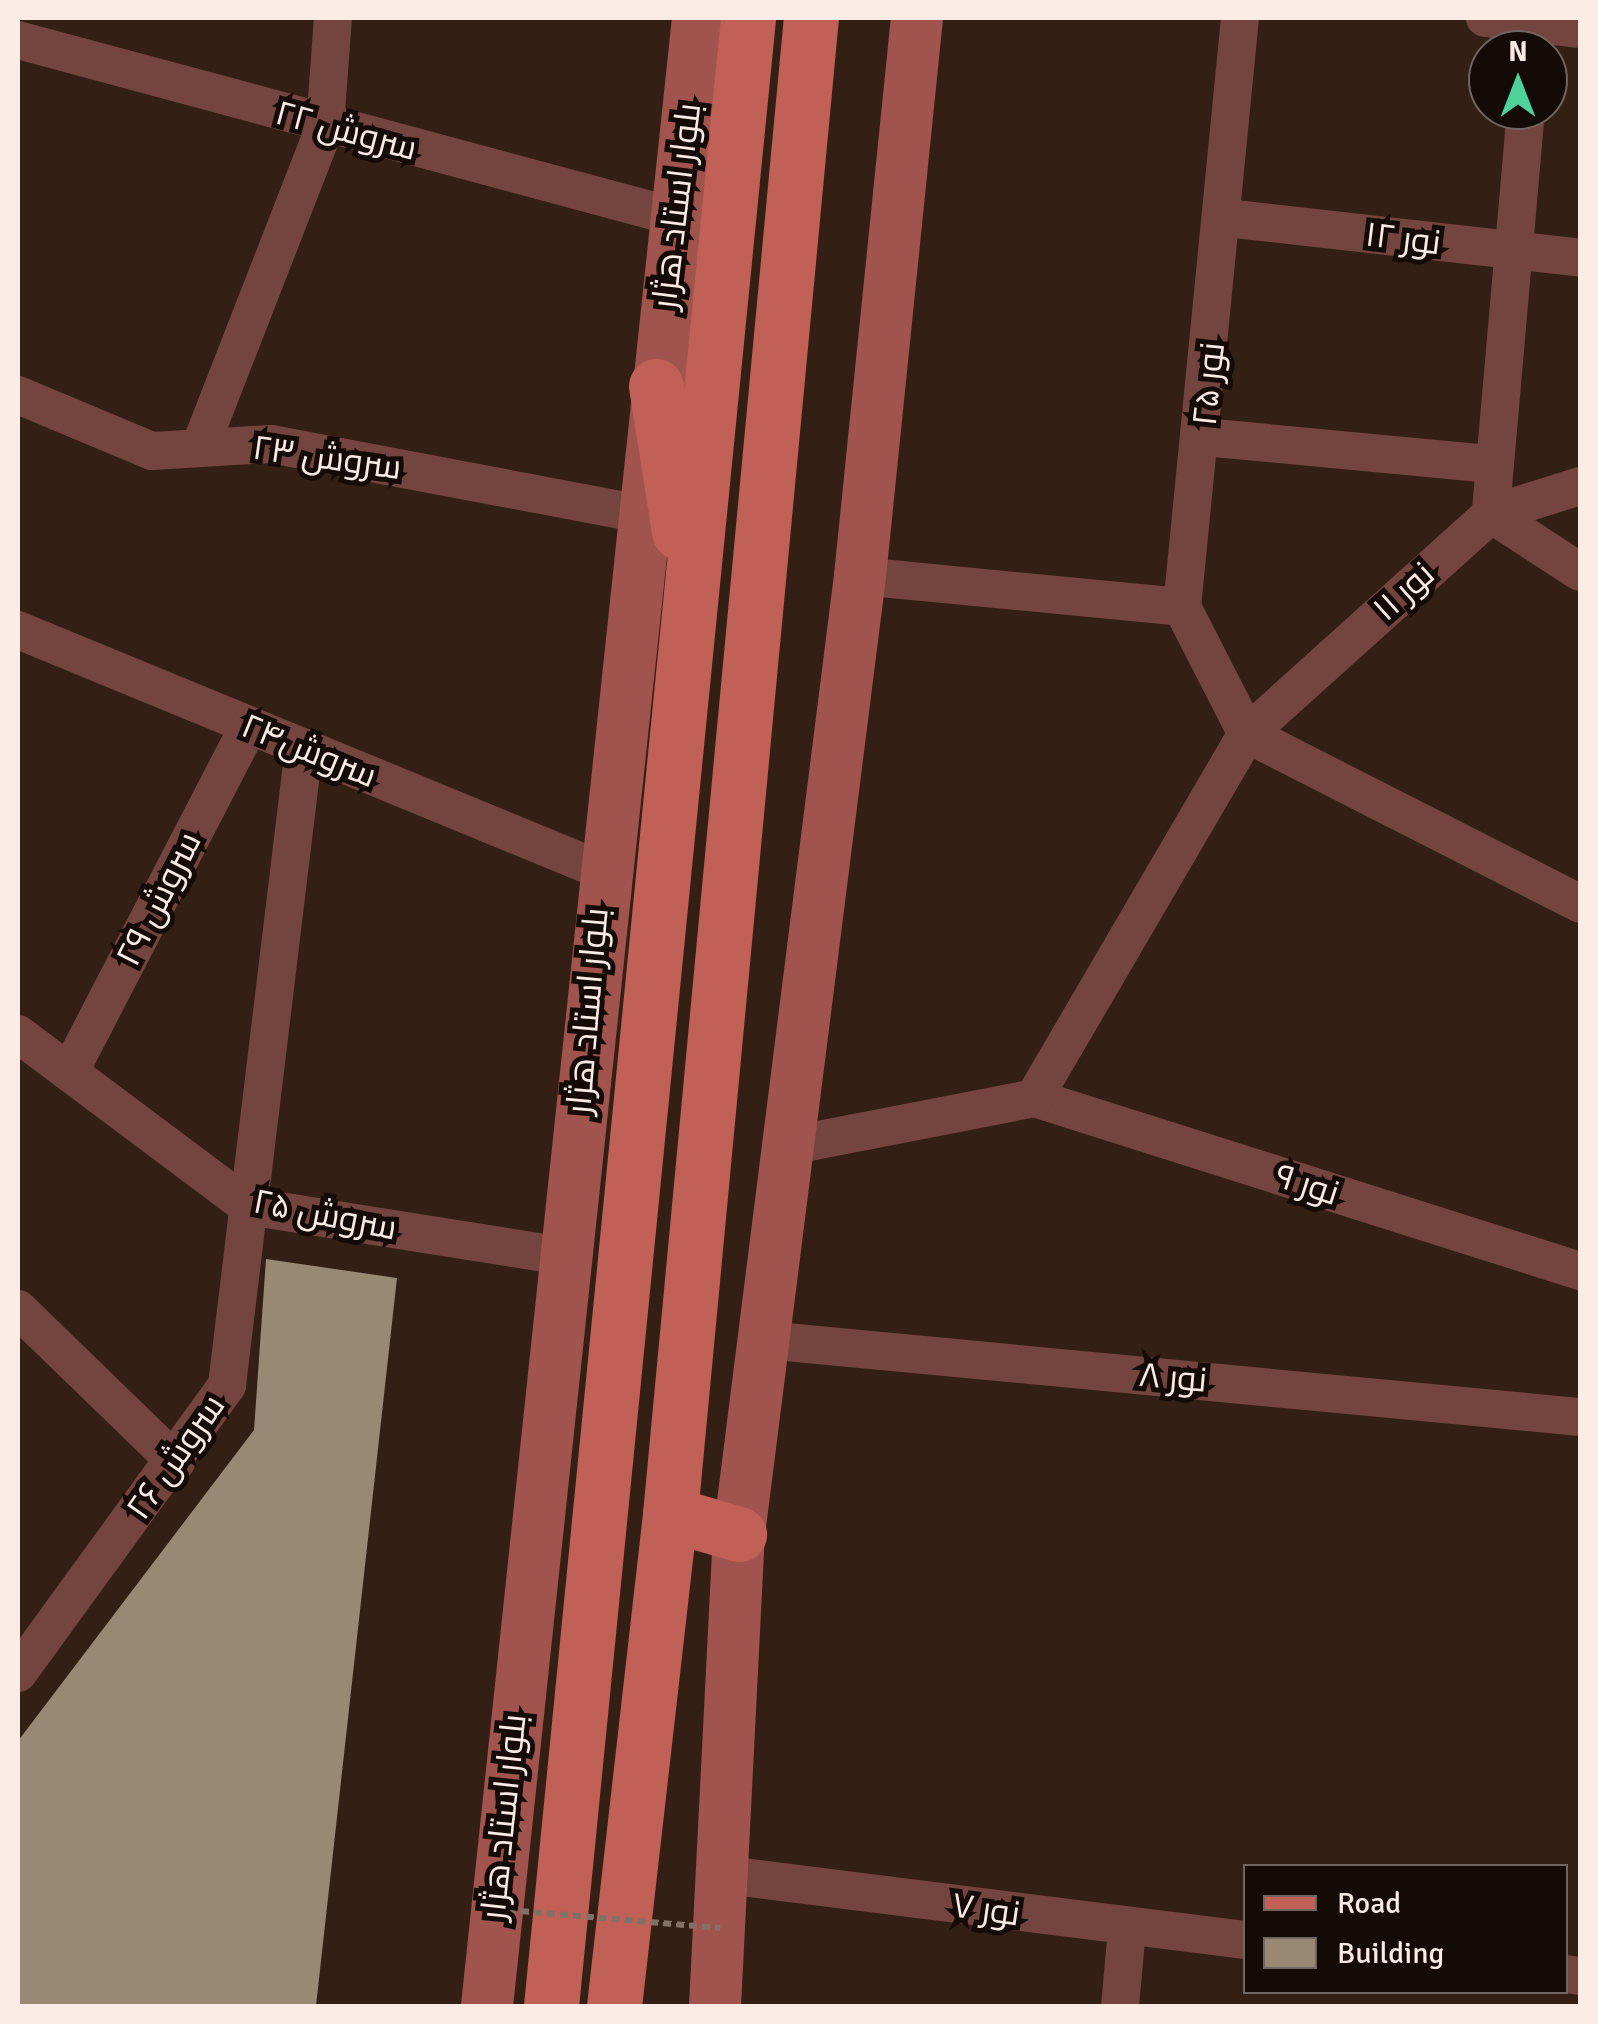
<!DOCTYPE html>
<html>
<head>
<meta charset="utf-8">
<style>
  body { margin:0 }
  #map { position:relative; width:1598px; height:2024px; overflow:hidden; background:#331f14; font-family:Signika,Cairo,sans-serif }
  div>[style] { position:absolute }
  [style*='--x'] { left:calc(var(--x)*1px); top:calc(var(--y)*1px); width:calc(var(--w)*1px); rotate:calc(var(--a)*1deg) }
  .building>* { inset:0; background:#998873 }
  .street>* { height:38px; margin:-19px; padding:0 19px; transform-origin:19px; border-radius:19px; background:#74443f }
  .secondary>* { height:52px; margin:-26px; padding:0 26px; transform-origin:26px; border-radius:26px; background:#a0544d }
  .primary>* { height:55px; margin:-27.5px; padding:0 27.5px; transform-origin:27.5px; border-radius:27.5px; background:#c16057 }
  .path-bridge>* { height:6px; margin-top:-3px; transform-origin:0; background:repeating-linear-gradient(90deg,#837167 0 8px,transparent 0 13px) }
  span { translate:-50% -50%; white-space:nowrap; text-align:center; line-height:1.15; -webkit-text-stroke:10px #140b07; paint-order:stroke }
  .street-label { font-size:35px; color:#faebe4 }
  .frame { position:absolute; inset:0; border:20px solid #faebe4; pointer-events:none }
  .legend { position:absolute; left:1243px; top:1864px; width:325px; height:130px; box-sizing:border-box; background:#140b07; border:2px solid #70655f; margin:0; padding:12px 18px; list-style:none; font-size:30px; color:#faebe4 }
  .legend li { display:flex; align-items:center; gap:20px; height:50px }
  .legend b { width:50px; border:2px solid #70655f }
  .north { position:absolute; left:1468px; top:30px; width:100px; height:100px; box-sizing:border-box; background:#140b07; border:2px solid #70655f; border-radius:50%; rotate:0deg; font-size:28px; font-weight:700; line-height:40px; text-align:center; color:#faebe4 }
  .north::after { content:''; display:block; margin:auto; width:35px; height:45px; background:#4dd39a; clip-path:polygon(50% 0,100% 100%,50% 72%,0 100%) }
</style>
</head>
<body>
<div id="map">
  <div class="building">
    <div style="clip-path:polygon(266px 1259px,397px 1278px,316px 2006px,18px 2006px,18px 1741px,254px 1430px)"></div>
  </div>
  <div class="street">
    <div style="--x:1240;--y:18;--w:592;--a:95.62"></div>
    <div style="--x:1182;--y:607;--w:143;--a:62.9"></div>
    <div style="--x:1485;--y:18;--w:96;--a:6.6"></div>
    <div style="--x:18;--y:40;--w:681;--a:15.06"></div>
    <div style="--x:1526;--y:110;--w:406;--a:95"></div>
    <div style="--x:1491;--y:514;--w:106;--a:33.1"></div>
    <div style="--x:1226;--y:218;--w:356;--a:6.4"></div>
    <div style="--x:18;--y:395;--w:145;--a:22.7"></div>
    <div style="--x:152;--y:451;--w:119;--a:-3.4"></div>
    <div style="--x:271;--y:444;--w:382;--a:10.7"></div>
    <div style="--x:1204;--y:437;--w:286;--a:5.4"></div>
    <div style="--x:202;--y:442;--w:339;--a:-68.7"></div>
    <div style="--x:325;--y:126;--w:108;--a:-85.8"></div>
    <div style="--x:860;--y:576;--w:323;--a:5.5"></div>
    <div style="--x:18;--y:630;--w:630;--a:22.38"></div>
    <div style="--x:1247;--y:734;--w:374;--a:27"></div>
    <div style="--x:18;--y:1034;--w:287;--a:36.8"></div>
    <div style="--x:248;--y:1206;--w:321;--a:9"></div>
    <div style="--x:70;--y:1071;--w:387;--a:-62.6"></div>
    <div style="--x:1034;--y:1098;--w:573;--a:17.58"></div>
    <div style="--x:788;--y:1146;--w:251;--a:-11"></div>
    <div style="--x:1034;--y:1098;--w:422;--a:-59.7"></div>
    <div style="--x:1247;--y:734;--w:329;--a:-42"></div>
    <div style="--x:1491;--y:514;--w:93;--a:-17.5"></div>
    <div style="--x:18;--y:1309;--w:220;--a:44.1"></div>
    <div style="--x:765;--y:1340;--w:819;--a:5.4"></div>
    <div style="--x:18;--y:1673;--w:356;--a:-54"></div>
    <div style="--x:227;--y:1385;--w:642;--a:-83.11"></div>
    <div style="--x:726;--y:1875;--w:524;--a:7.13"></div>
    <div style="--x:1566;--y:1974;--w:14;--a:8"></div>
    <div style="--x:1120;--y:2006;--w:77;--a:-84.8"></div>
  </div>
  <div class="secondary">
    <div style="--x:487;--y:2006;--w:1999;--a:-83.94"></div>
    <div style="--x:715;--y:2006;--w:473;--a:-87.1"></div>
    <div style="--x:739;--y:1534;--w:966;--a:-82.8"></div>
    <div style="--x:860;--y:576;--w:561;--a:-84.17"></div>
  </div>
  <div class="primary">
    <div style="--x:656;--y:386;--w:148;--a:81"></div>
    <div style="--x:670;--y:1514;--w:72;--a:16.2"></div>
    <div style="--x:551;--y:2006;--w:1998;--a:-84.34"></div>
    <div style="--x:614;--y:2006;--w:495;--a:-83.5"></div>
    <div style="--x:670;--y:1514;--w:1503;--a:-84.62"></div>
  </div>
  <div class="path-bridge">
    <div style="--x:495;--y:1909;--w:226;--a:4.8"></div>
  </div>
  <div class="street-label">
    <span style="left:346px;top:131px;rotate:15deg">سروش ۲۲</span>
    <span style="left:677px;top:206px;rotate:-83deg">بلوار استاد هژار</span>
    <span style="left:1403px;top:239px;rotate:7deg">نور ۱۲</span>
    <span style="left:1209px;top:384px;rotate:-84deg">نور ۲۵</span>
    <span style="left:327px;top:458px;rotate:8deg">سروش ۲۳</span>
    <span style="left:1404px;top:592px;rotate:-42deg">نور ۱۱</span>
    <span style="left:309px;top:751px;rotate:22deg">سروش۲۴</span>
    <span style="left:159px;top:899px;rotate:-63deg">سروش ۲۹</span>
    <span style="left:588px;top:1011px;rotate:-85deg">بلوار استاد هژار</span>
    <span style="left:1307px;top:1185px;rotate:18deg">نور ۹</span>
    <span style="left:325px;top:1215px;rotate:11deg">سروش ۲۵</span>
    <span style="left:1173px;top:1378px;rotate:5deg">نور ۸</span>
    <span style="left:176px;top:1457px;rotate:-55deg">سروش ۲۶</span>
    <span style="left:504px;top:1817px;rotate:-84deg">بلوار استاد هژار</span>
    <span style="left:986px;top:1910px;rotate:8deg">نور ۷</span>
  </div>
  <div class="frame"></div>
  <ul class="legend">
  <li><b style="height:12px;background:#c16057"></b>Road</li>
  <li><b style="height:28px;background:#998873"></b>Building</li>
  </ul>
  <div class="north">N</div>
</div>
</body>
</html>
